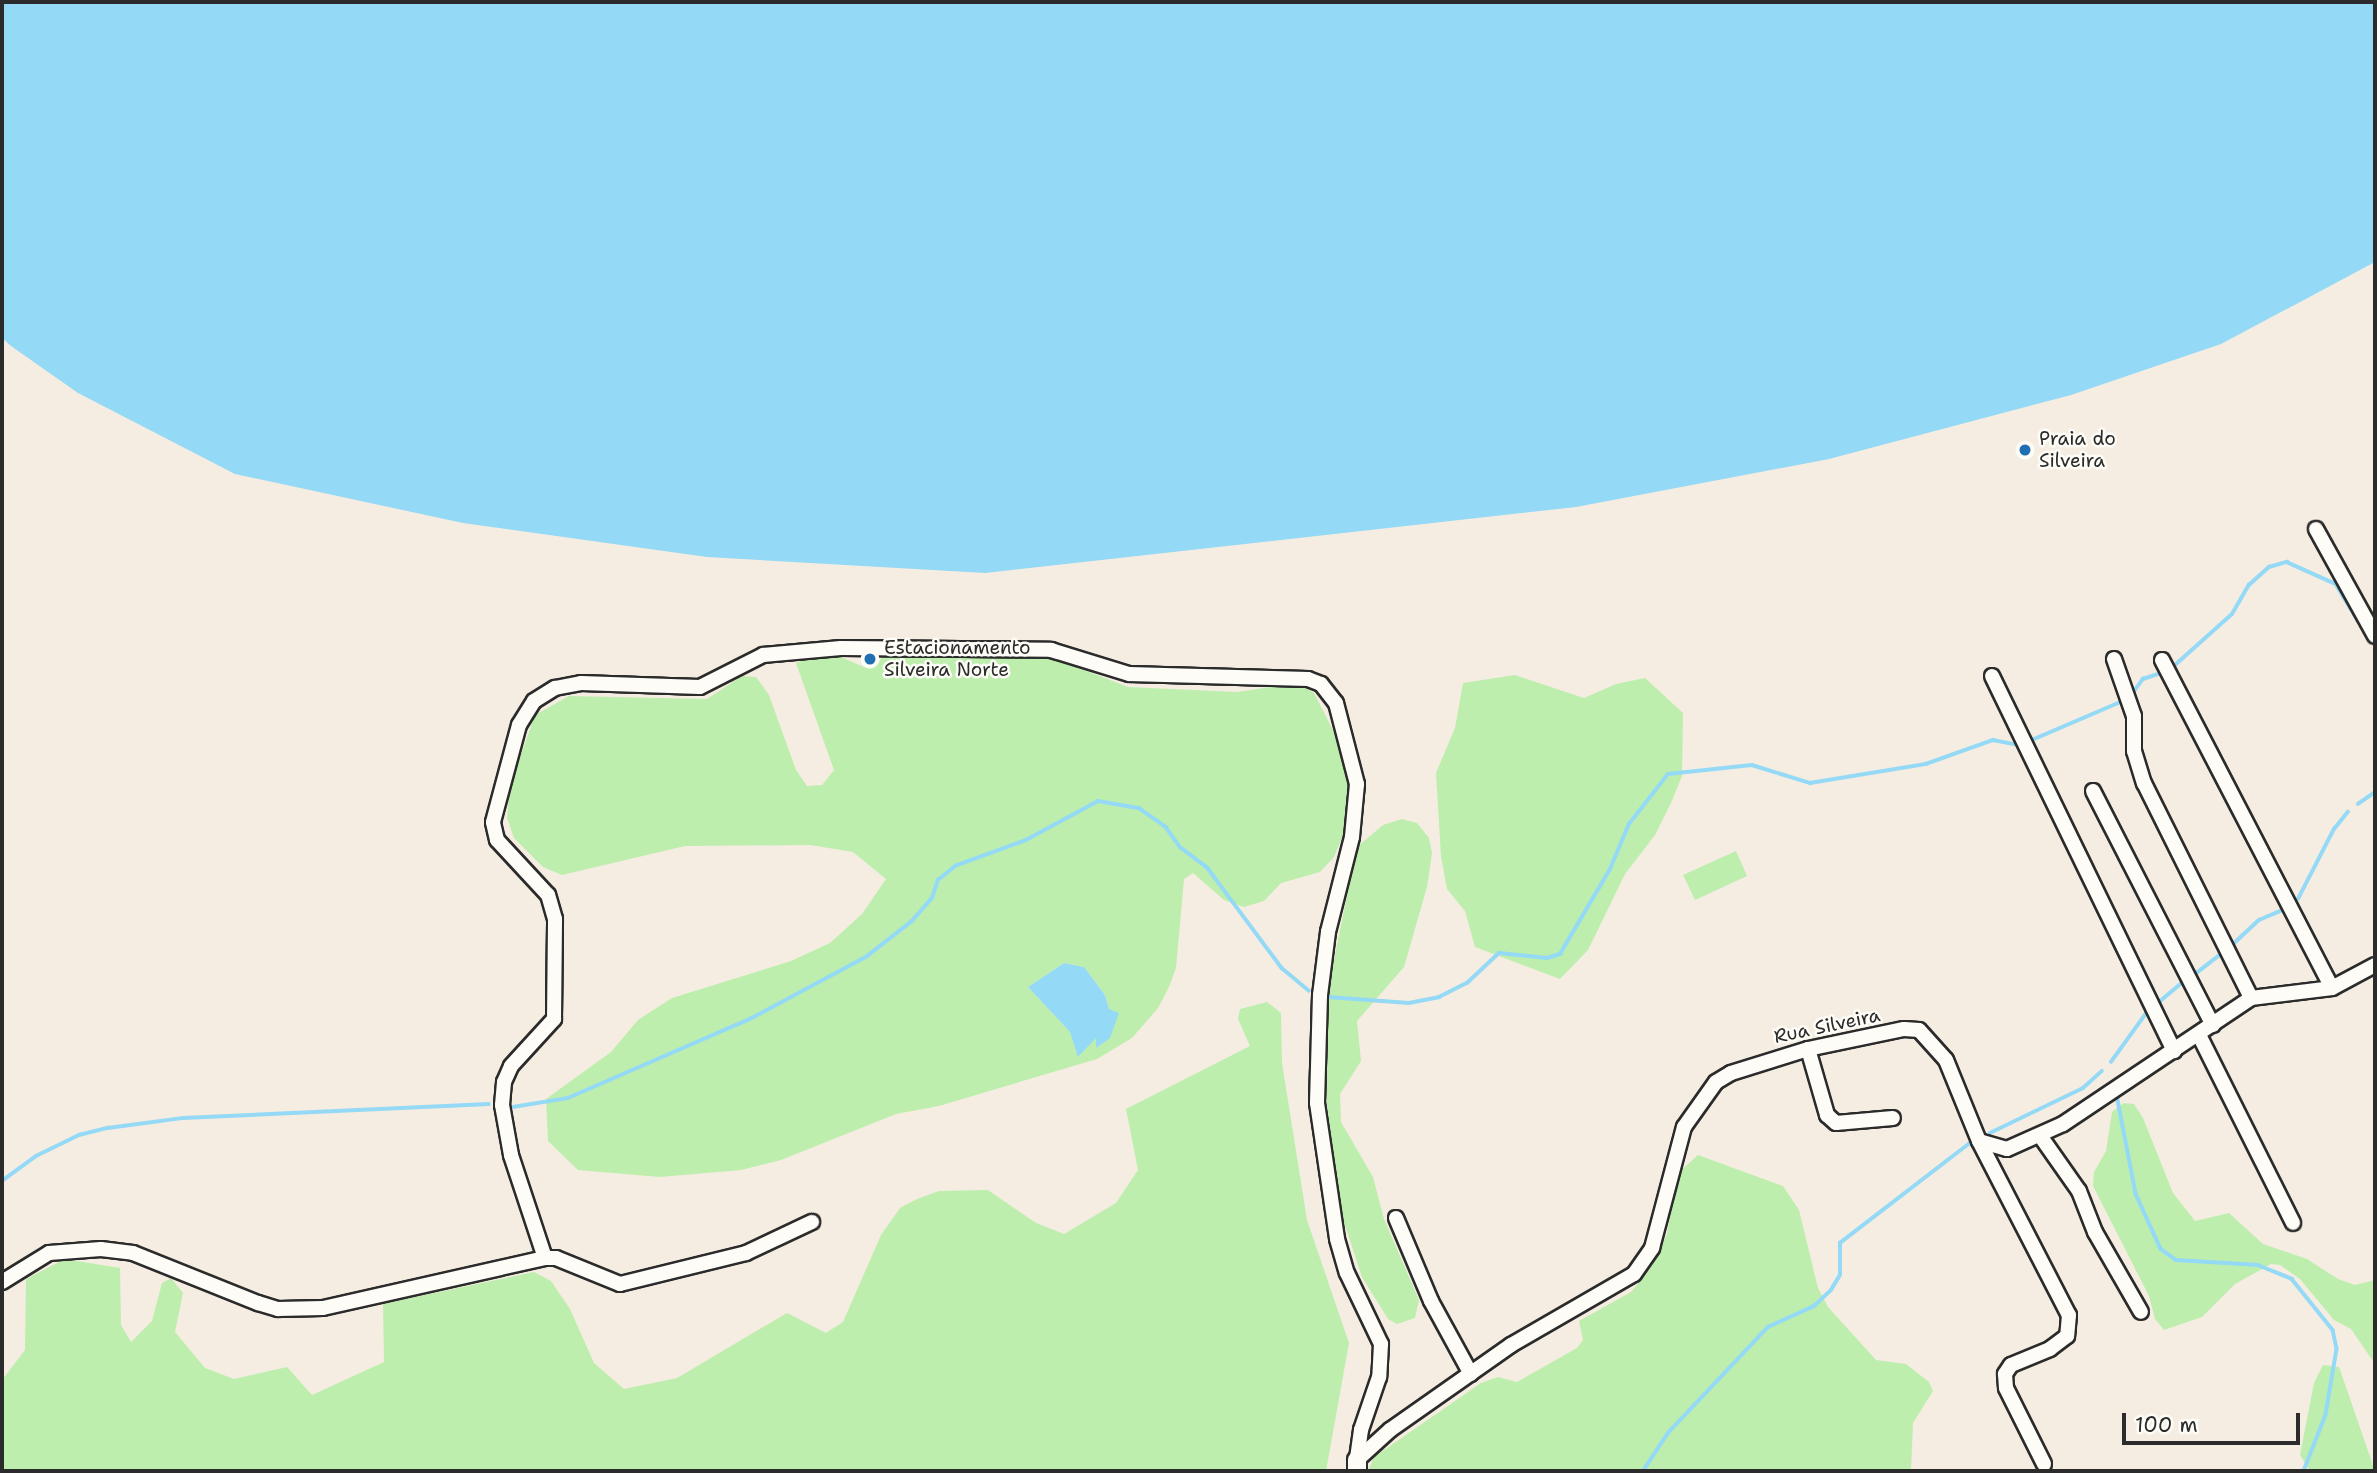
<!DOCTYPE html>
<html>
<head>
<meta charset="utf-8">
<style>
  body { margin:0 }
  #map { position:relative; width:2377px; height:1473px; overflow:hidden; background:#f5ede1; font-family:"Shantell Sans",sans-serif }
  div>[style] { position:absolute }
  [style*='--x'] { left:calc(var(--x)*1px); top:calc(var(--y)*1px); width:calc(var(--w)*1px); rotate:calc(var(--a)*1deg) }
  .green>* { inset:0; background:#bdeead }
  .water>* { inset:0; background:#94d9f6 }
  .stream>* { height:3.5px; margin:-1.75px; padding:0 1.75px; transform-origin:1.75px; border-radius:1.75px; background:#94d9f6 }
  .roads { filter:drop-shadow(2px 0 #2b2b2b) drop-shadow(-2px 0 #2b2b2b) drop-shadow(0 2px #2b2b2b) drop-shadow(0 -2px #2b2b2b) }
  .minor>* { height:14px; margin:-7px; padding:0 7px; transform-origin:7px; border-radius:7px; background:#fdfcf7 }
  .tertiary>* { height:18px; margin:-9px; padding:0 9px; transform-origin:9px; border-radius:9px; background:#fdfcf7 }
  .dots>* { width:19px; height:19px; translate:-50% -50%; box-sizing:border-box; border:4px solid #fdfcf7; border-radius:50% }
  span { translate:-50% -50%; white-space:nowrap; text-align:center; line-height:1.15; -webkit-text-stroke:5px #fdfcf7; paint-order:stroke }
  .poi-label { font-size:19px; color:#2b2b2b }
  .left { translate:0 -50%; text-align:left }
  .street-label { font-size:19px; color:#2b2b2b }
  .frame { position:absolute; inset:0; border:4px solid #2b2b2b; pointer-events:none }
  .scale { position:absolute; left:2122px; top:1413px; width:178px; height:32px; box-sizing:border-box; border:4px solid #2b2b2b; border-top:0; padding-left:9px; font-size:21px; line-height:24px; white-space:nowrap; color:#2b2b2b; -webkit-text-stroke:5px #fdfcf7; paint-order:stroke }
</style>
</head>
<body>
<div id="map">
  <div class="green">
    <div style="clip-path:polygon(evenodd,815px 656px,841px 657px,864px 667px,878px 663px,883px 656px,1053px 658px,1128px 687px,1238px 692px,1297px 683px,1314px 693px,1341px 746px,1350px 792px,1343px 835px,1334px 857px,1320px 872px,1281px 883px,1264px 901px,1244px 907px,1224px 900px,1193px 873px,1184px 879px,1176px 968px,1169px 987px,1158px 1008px,1132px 1038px,1097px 1059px,939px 1106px,896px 1114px,781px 1160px,741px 1170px,660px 1177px,578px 1170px,548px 1141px,546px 1099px,611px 1052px,638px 1020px,672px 998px,791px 961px,830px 943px,862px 914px,886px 879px,853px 852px,810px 845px,685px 846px,562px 875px,543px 867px,514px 838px,507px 818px,510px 786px,535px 715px,569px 696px,707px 699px,742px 676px,756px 677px,769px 695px,796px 770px,807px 786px,822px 785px,834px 770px,796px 663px,815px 656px,1064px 963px,1084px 967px,1105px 995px,1109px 1009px,1096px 1047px,1096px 1037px,1079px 1056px,1070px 1032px,1028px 987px,1064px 963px)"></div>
    <div style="clip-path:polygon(1515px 675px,1584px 698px,1616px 684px,1645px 678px,1683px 713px,1682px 776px,1671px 803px,1655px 835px,1625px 874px,1588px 950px,1560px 979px,1475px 947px,1465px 911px,1447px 889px,1441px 856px,1436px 773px,1455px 728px,1463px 683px)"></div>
    <div style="clip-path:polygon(1402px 819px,1417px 823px,1429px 838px,1432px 853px,1427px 887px,1404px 967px,1357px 1021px,1361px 1061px,1340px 1094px,1341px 1122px,1373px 1177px,1384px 1219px,1419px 1300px,1415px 1318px,1397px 1324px,1388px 1319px,1362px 1277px,1342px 1216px,1326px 1097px,1328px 989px,1357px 847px,1383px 825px)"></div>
    <div style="clip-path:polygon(1736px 851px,1747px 876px,1695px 900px,1683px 875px)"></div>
    <div style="clip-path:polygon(1267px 1002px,1281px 1013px,1282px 1063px,1307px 1220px,1349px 1343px,1326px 1471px,2px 1471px,2px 1380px,25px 1350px,26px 1279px,65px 1259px,120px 1268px,121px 1325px,131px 1342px,152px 1321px,162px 1283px,171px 1278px,183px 1293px,175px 1332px,205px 1368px,234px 1379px,287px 1367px,312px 1395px,384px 1362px,383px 1304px,534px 1272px,551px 1281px,570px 1309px,594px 1363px,624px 1389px,677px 1378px,787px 1313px,826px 1333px,843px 1322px,881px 1235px,900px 1208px,917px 1199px,939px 1191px,988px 1190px,1036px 1223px,1064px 1234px,1116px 1203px,1138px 1170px,1126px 1109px,1250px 1046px,1238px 1019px,1240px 1009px)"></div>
    <div style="clip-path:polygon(2124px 1103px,2134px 1104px,2143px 1118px,2173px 1193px,2195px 1221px,2229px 1213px,2263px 1244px,2307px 1259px,2338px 1279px,2355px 1285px,2375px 1280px,2375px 1364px,2351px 1329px,2334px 1320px,2300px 1279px,2280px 1265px,2271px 1264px,2235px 1284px,2202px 1317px,2164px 1330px,2155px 1319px,2149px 1296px,2093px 1186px,2094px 1172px,2106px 1151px,2112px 1112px)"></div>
    <div style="clip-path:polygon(1698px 1155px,1783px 1186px,1799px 1210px,1818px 1288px,1828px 1307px,1876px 1360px,1906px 1364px,1929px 1382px,1933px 1391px,1913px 1423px,1911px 1471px,1368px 1471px,1374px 1457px,1481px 1383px,1498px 1377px,1517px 1382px,1577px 1348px,1583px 1340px,1579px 1321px,1631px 1292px,1650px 1269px,1667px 1234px,1677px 1174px)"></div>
    <div style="clip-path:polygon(2323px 1365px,2339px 1367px,2375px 1471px,2310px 1471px,2300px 1455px,2314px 1383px)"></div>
  </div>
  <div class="water">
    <div style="clip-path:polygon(2px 2px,2375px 2px,2375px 262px,2221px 344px,2071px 395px,1829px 459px,1576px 507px,985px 573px,707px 557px,463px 523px,235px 474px,78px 393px,11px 346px,2px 338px)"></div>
    <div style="clip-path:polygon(1064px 963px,1084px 967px,1105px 995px,1109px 1009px,1119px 1013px,1110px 1038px,1096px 1048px,1096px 1038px,1078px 1057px,1070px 1032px,1028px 987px)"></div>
  </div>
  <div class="stream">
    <div style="--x:2175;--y:665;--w:76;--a:-41.8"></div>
    <div style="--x:2232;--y:614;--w:34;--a:-60"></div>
    <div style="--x:2249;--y:585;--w:27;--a:-42"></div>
    <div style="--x:2269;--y:567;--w:19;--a:-16"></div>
    <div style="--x:2287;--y:562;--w:54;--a:24.2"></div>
    <div style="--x:2336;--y:584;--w:44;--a:58.8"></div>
    <div style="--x:2132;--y:694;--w:19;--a:-54"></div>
    <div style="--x:2143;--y:679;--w:19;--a:-18"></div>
    <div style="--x:2032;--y:740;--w:99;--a:-23.2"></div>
    <div style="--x:2358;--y:804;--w:21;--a:-35"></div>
    <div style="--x:2298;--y:899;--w:79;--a:-62.8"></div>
    <div style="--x:2334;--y:829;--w:22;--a:-51"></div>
    <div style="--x:2231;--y:946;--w:38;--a:-43"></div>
    <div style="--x:2259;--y:920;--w:26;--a:-23"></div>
    <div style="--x:2194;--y:975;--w:34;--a:-38"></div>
    <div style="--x:1328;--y:997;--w:81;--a:4.2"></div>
    <div style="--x:1409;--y:1003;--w:31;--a:-11"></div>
    <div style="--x:1439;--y:997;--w:31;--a:-27"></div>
    <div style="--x:1467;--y:983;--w:44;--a:-43.2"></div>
    <div style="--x:1499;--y:953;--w:48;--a:5.9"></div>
    <div style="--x:1547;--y:958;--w:14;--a:-17"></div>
    <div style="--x:1560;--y:954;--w:99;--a:-59.5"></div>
    <div style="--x:1610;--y:869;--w:49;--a:-67.1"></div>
    <div style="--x:1629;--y:824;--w:63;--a:-52"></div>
    <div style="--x:1668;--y:774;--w:84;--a:-6.1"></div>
    <div style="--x:1752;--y:765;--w:61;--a:17.2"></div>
    <div style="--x:1810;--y:783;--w:118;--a:-9.3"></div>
    <div style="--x:1926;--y:764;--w:71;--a:-19.7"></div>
    <div style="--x:1993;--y:740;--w:25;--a:11"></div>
    <div style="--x:2159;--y:1002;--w:31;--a:-40"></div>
    <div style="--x:2111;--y:1062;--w:62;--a:-54.2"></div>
    <div style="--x:2117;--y:1095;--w:101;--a:79.1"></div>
    <div style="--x:2136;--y:1194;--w:60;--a:65.6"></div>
    <div style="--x:2161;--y:1249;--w:19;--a:36"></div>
    <div style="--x:2176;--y:1260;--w:82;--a:3.5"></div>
    <div style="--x:2258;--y:1265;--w:37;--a:22"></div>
    <div style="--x:2292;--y:1279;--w:65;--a:51.2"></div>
    <div style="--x:2333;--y:1330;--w:19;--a:78"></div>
    <div style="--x:2337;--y:1349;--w:67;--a:99.5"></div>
    <div style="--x:2326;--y:1415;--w:60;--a:111.4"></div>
    <div style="--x:513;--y:1107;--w:56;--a:-9.3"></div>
    <div style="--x:568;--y:1098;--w:201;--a:-23.5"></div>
    <div style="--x:752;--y:1018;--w:129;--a:-28.2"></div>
    <div style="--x:866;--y:957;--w:58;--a:-38"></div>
    <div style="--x:912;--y:921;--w:30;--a:-49"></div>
    <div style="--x:932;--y:898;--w:19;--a:-72"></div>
    <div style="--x:938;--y:880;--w:22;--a:-39"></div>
    <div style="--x:955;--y:866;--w:76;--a:-20.1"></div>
    <div style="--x:1026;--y:840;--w:82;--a:-28.4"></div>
    <div style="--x:1098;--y:801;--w:42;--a:9.7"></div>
    <div style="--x:1139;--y:808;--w:33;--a:35"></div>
    <div style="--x:1166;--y:827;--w:24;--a:55"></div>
    <div style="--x:1180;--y:847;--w:34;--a:37"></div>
    <div style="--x:1207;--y:867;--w:126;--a:53.4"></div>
    <div style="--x:1282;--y:968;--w:35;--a:40"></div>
    <div style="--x:1990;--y:1133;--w:103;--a:-25.8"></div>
    <div style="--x:2083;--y:1088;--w:25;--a:-42"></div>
    <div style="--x:2;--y:1181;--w:42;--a:-36.3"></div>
    <div style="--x:36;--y:1156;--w:48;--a:-26"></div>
    <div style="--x:79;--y:1135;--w:30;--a:-14"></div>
    <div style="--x:108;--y:1128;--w:76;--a:-7.6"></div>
    <div style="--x:183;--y:1118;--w:306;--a:-2.6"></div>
    <div style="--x:1643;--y:1471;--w:45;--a:-56.7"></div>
    <div style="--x:1668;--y:1433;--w:146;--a:-46.7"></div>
    <div style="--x:1768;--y:1327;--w:51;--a:-24.5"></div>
    <div style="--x:1814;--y:1306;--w:23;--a:-43"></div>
    <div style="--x:1831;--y:1290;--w:17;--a:-59"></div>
    <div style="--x:1840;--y:1275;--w:32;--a:-90"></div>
    <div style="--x:1840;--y:1243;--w:165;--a:-37.6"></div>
  </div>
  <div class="roads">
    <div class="minor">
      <div style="--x:2316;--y:529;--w:122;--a:61.1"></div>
      <div style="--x:2114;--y:659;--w:60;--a:70.7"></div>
      <div style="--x:2134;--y:716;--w:35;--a:90"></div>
      <div style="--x:2134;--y:751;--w:34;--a:73"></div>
      <div style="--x:2144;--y:783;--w:240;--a:63.5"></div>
      <div style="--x:2162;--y:660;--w:369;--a:62.6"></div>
      <div style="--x:1992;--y:676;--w:417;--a:64.1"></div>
      <div style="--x:2093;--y:791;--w:263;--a:62.9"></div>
      <div style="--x:2199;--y:1035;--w:210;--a:63.4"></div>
      <div style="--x:1808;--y:1049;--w:69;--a:73.9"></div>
      <div style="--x:1827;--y:1115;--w:12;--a:42"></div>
      <div style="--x:1836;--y:1123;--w:57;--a:-5"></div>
      <div style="--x:2041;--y:1137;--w:66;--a:54.9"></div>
      <div style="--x:2079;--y:1191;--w:44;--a:68.7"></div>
      <div style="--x:2095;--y:1232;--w:92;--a:60.1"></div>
      <div style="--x:1979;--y:1141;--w:196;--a:62.7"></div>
      <div style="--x:2069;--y:1315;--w:21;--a:95"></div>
      <div style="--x:2067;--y:1336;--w:21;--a:143"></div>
      <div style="--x:2050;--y:1349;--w:42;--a:157.7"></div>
      <div style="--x:2011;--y:1365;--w:11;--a:124"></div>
      <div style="--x:2005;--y:1374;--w:14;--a:86"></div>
      <div style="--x:2006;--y:1388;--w:85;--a:63.4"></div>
      <div style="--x:1396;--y:1218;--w:90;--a:67.1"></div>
      <div style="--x:1431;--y:1301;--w:83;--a:61.3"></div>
      <div style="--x:545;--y:1258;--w:108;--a:-108.3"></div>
      <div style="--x:511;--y:1155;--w:51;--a:-100.2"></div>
      <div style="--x:502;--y:1105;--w:23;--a:-85"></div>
      <div style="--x:504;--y:1082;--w:17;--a:-66"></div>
      <div style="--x:511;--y:1066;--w:64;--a:-47.5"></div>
      <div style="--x:554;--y:1019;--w:100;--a:-89.4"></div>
      <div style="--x:555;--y:919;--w:25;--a:-106"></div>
      <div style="--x:548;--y:895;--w:75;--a:-132.8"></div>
      <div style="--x:497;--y:840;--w:18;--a:-103"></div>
      <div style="--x:493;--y:822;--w:100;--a:-75"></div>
      <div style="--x:519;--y:725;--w:28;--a:-58"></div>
      <div style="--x:534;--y:701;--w:25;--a:-32"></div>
      <div style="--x:555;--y:688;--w:26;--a:-11"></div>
      <div style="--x:581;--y:683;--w:119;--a:1.9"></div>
      <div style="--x:700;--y:687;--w:71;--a:-26.9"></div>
      <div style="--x:763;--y:655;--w:78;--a:-5.1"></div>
      <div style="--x:841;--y:648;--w:210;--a:0.5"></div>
      <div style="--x:1051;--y:650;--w:82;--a:17.1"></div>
      <div style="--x:1129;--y:674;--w:179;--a:1.6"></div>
      <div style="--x:1308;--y:679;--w:14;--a:21"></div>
      <div style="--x:1321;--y:684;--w:24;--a:52"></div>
      <div style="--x:1336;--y:703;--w:84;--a:75.5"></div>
      <div style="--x:1357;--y:784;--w:53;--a:95.4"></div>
      <div style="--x:1352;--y:837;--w:98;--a:104.2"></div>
      <div style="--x:1328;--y:932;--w:64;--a:97.2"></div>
      <div style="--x:1320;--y:995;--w:108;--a:91.6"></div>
      <div style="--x:1317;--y:1103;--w:137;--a:81.6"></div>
      <div style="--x:1337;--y:1239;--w:35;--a:74"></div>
      <div style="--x:1347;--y:1273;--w:79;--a:64.4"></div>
      <div style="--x:1381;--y:1344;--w:33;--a:93"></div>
      <div style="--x:1379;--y:1377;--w:56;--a:108.8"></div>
      <div style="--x:1361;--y:1430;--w:30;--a:98"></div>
      <div style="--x:2;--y:1282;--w:55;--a:-31.7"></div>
      <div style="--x:49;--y:1253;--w:52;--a:-4.4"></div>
      <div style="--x:101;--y:1249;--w:32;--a:7"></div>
      <div style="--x:133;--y:1253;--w:135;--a:21.8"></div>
      <div style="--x:258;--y:1303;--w:21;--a:17"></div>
      <div style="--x:278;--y:1309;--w:45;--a:-1.3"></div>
      <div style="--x:323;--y:1308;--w:228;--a:-12.7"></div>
      <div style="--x:545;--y:1258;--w:11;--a:0"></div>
      <div style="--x:556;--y:1258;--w:69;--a:22.1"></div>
      <div style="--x:620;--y:1284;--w:130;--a:-13.8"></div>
      <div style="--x:746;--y:1253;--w:73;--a:-25.2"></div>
      <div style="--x:1357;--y:1460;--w:45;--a:-42.3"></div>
      <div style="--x:1390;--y:1430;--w:148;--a:-35.1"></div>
      <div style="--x:1511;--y:1345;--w:142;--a:-30"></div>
      <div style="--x:1634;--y:1274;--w:32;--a:-55"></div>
      <div style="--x:1652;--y:1248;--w:125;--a:-75.2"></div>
      <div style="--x:1684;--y:1127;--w:55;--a:-54.6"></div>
      <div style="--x:1716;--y:1082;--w:17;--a:-31"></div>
      <div style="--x:1731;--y:1073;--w:81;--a:-17.3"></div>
      <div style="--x:1808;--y:1049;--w:98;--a:-11.8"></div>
      <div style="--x:1904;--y:1029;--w:15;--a:4"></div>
      <div style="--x:1919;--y:1030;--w:40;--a:48"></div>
      <div style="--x:1946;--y:1060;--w:87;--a:67.8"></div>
      <div style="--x:1979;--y:1141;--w:29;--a:16"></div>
      <div style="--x:2007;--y:1149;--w:61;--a:-24.1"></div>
      <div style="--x:2063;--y:1124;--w:226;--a:-33.8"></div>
      <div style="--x:2251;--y:998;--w:82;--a:-7"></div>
      <div style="--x:2332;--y:988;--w:49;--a:-28.1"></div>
    </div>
    <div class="tertiary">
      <div style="--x:1357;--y:1471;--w:11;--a:-90"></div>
    </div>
  </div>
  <div class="dots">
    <div style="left:2025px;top:450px;background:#1f6fb2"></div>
    <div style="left:870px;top:659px;background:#1f6fb2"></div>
  </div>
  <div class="poi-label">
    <span class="left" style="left:2039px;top:450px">Praia do<br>Silveira</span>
    <span class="left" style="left:884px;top:659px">Estacionamento<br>Silveira Norte</span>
  </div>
  <div class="street-label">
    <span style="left:1827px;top:1026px;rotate:-12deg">Rua Silveira</span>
  </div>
  <div class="frame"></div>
  <div class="scale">100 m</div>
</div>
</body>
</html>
